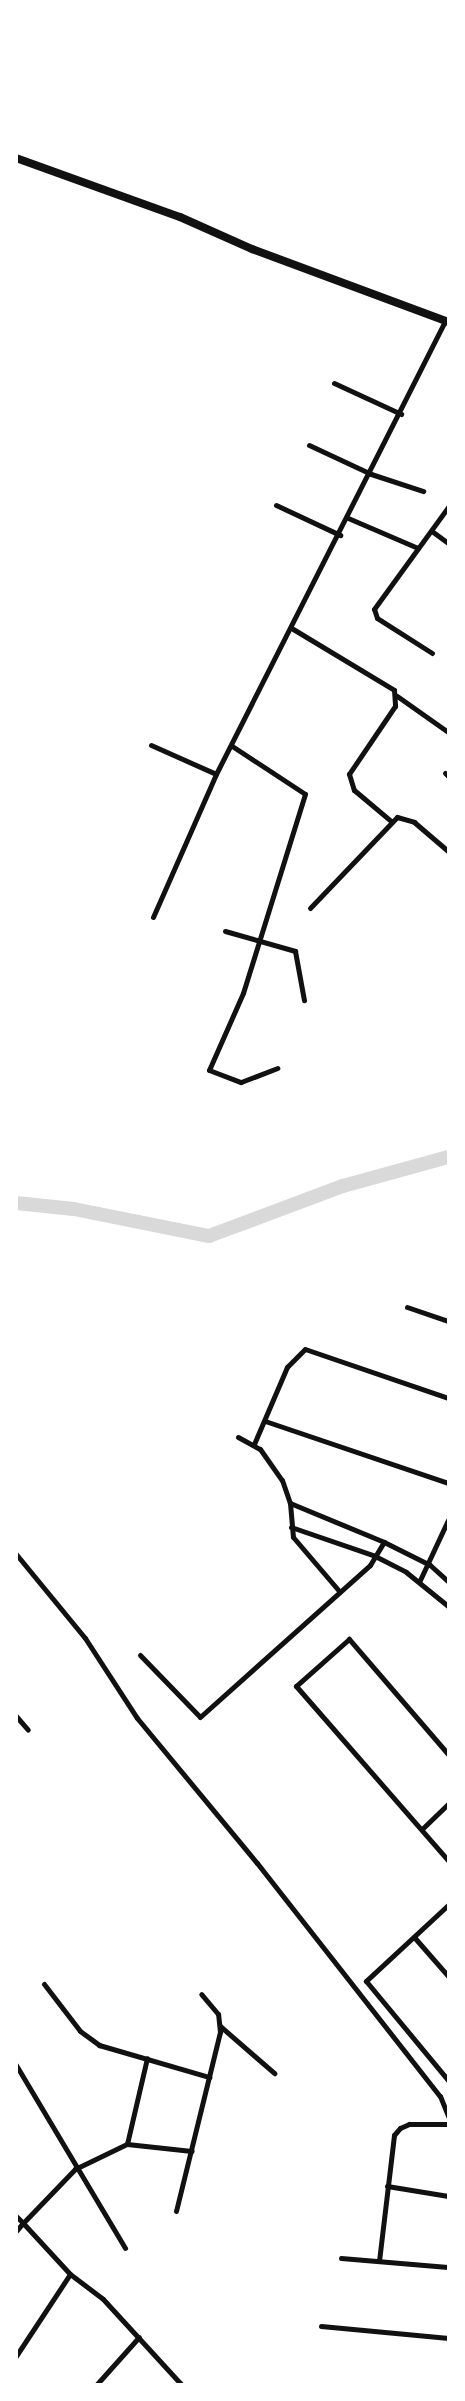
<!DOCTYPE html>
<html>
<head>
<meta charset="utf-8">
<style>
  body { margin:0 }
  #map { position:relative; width:465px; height:2401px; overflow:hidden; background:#fff; font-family:Karla,sans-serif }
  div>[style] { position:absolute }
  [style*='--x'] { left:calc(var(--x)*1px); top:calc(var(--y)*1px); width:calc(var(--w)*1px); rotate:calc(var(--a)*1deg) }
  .canal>* { height:14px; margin:-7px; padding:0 7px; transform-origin:7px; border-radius:7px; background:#d9d9d9 }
  .minor>* { height:5px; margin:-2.5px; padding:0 2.5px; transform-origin:2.5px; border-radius:2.5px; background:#111 }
  .secondary>* { height:8px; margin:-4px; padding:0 4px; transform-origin:4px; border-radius:4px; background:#111 }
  span { translate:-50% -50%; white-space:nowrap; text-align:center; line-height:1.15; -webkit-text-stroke:5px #fff; paint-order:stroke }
  .frame { position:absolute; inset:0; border:18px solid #fff; pointer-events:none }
</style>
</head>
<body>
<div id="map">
  <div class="canal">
    <div style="--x:16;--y:1203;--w:58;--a:5.9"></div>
    <div style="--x:74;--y:1209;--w:138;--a:11.3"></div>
    <div style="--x:209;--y:1236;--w:143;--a:-20.5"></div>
    <div style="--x:343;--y:1186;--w:109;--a:-15.4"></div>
  </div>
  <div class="minor">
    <div style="--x:334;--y:383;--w:74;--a:24.8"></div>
    <div style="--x:309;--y:445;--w:68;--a:25.1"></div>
    <div style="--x:371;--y:474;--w:55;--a:18.1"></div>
    <div style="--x:276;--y:505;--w:71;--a:25.1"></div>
    <div style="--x:348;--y:518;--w:76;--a:23.2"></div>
    <div style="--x:433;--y:532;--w:19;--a:36"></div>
    <div style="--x:293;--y:629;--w:118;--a:31.1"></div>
    <div style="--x:394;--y:690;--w:16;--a:86"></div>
    <div style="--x:395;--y:706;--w:82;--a:124.1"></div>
    <div style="--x:349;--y:774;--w:17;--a:73"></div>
    <div style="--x:354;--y:790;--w:48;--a:40"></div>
    <div style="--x:432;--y:653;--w:65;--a:-147.5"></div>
    <div style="--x:377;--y:618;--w:9;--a:-108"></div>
    <div style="--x:374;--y:609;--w:126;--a:-54"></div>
    <div style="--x:397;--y:696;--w:62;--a:35.2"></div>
    <div style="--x:151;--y:745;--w:71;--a:24"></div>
    <div style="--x:232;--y:746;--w:87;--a:33.3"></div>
    <div style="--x:305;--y:794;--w:208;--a:107.3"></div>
    <div style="--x:243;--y:993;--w:84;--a:113.8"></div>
    <div style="--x:209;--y:1070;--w:34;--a:21"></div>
    <div style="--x:241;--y:1082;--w:39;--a:-21"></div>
    <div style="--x:445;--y:773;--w:4;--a:45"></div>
    <div style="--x:310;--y:908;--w:126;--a:-46.3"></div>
    <div style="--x:397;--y:817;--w:18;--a:16"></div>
    <div style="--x:414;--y:822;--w:45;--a:40.5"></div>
    <div style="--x:153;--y:917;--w:156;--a:-66.2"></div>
    <div style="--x:216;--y:774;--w:508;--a:-63.18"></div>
    <div style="--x:225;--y:931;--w:73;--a:15.9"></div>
    <div style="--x:295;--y:951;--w:50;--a:79.6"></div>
    <div style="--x:407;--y:1307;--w:43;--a:18.9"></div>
    <div style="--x:265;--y:1421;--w:193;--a:18.7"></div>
    <div style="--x:238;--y:1437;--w:25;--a:29"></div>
    <div style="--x:260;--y:1449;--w:38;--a:55"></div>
    <div style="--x:282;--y:1480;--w:24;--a:71"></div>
    <div style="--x:290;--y:1503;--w:34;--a:85"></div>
    <div style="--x:293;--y:1537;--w:72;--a:49.5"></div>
    <div style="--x:254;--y:1444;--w:84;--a:-66.8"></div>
    <div style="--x:287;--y:1367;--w:25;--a:-45"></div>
    <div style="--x:305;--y:1349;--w:151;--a:18.9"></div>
    <div style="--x:290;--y:1503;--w:102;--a:22.5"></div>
    <div style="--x:384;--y:1542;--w:51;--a:26.6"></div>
    <div style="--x:430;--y:1565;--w:24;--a:42"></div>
    <div style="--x:291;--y:1527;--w:89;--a:19"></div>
    <div style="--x:375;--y:1556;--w:35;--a:27"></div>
    <div style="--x:406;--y:1572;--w:54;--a:39"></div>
    <div style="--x:16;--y:1554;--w:109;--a:50.6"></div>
    <div style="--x:85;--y:1638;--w:95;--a:57"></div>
    <div style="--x:137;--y:1718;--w:188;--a:50.4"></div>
    <div style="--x:257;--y:1863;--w:296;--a:51.9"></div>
    <div style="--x:440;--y:2096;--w:22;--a:68"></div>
    <div style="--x:420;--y:1580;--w:66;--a:-65"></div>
    <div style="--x:140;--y:1655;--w:86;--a:45.9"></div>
    <div style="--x:200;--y:1717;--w:228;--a:-41.8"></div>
    <div style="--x:370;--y:1565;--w:27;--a:-59"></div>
    <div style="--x:16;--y:1716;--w:18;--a:49"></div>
    <div style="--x:448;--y:1754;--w:152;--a:-130.7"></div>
    <div style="--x:349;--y:1639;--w:71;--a:138.4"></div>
    <div style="--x:296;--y:1686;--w:231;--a:48.9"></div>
    <div style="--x:422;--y:1829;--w:36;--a:-44"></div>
    <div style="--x:448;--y:1905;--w:112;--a:137.2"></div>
    <div style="--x:366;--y:1981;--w:129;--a:50.4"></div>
    <div style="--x:414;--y:1937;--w:52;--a:48.9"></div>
    <div style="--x:44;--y:1984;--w:59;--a:52.5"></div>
    <div style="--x:80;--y:2031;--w:24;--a:36"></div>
    <div style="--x:99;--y:2045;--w:115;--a:16.2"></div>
    <div style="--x:220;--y:2026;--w:72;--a:41"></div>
    <div style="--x:16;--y:2065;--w:213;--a:59.2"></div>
    <div style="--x:127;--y:2144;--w:88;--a:-76.9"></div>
    <div style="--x:387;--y:2186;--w:62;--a:9.3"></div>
    <div style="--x:176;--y:2211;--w:184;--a:-76.2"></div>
    <div style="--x:220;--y:2032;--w:18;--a:-96"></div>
    <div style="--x:218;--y:2014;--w:26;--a:-130"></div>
    <div style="--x:16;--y:2216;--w:10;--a:45"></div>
    <div style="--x:23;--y:2223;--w:75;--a:-46.1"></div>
    <div style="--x:75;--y:2169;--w:58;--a:-25.7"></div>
    <div style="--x:127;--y:2144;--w:65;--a:6.1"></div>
    <div style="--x:16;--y:2231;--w:11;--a:-49"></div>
    <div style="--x:23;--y:2223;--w:69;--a:47.3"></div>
    <div style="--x:70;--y:2274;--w:41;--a:37.1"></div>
    <div style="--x:103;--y:2299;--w:115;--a:47.5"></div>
    <div style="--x:341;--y:2258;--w:107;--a:4.8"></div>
    <div style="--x:379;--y:2261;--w:127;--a:-83.2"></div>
    <div style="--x:394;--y:2135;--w:9;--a:-49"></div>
    <div style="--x:400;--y:2128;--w:10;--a:-24"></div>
    <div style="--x:409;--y:2124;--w:39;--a:0"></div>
    <div style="--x:321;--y:2326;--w:128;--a:5.4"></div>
    <div style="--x:16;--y:2356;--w:98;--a:-56.6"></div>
    <div style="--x:97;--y:2384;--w:63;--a:-48.2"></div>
  </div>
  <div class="secondary">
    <div style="--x:16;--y:158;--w:174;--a:19.8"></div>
    <div style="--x:180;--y:217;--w:79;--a:24"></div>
    <div style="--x:252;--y:249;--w:209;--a:20.4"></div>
  </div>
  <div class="frame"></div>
</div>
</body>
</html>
